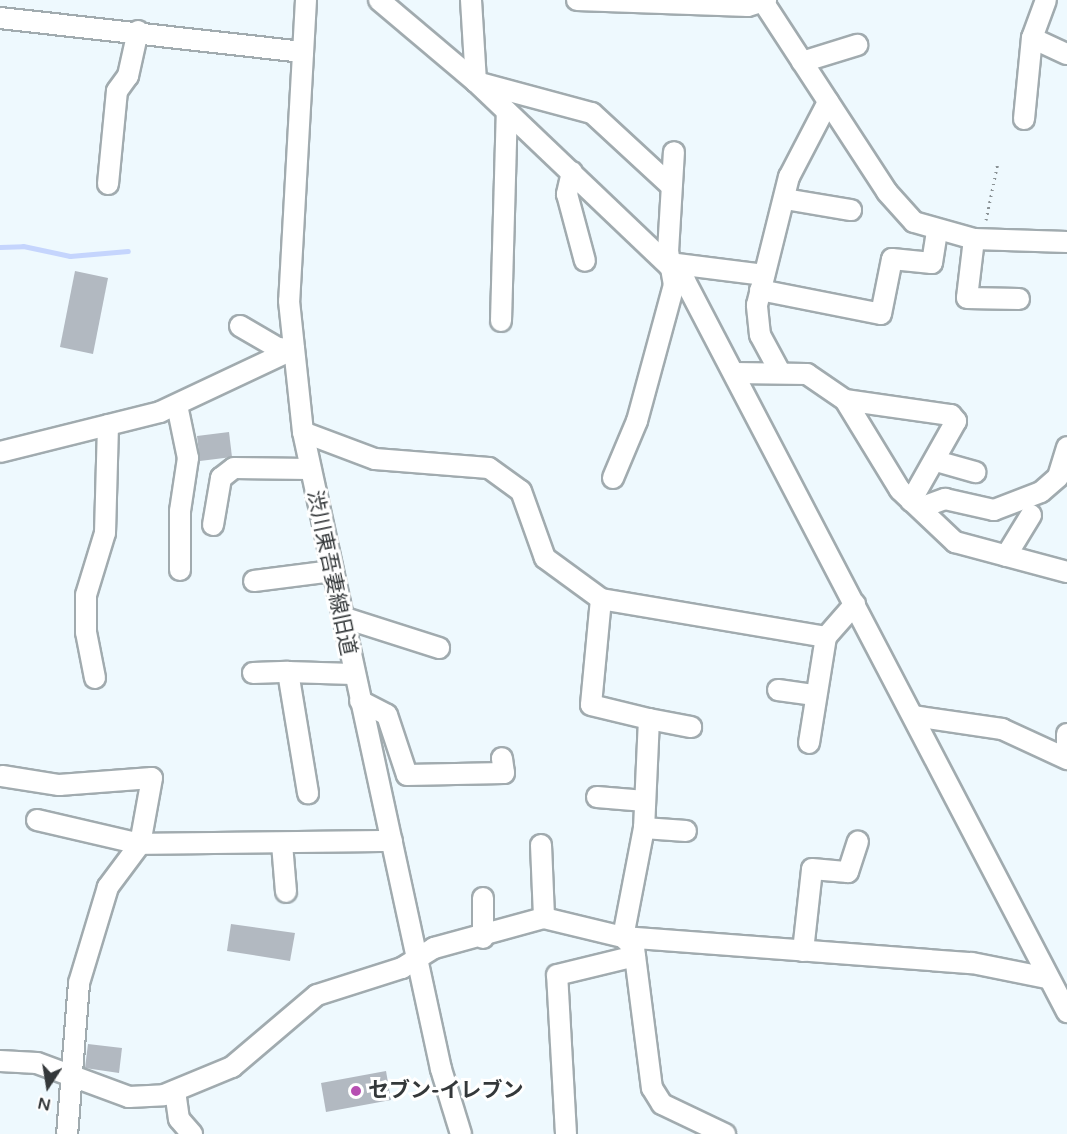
<!DOCTYPE html>
<html>
<head>
<meta charset="utf-8">
<style>
  body { margin:0 }
  #map { position:relative; width:1067px; height:1134px; overflow:hidden; background:#eef9fe; font-family:"Varela Round","Noto Sans JP",sans-serif }
  div>[style] { position:absolute }
  [style*='--x'] { left:calc(var(--x)*1px); top:calc(var(--y)*1px); width:calc(var(--w)*1px); rotate:calc(var(--a)*1deg) }
  .stream>* { height:5px; margin:-2.5px; padding:0 2.5px; transform-origin:2.5px; border-radius:2.5px; background:#c5d5fd }
  .building>* { inset:0; background:#b2b9c1 }
  .path>* { height:3px; margin-top:-1.5px; transform-origin:0; background:repeating-linear-gradient(90deg,#8a9295 0 1.5px,transparent 0 6px) }
  .roads { filter:drop-shadow(2px 0 #a1abaf) drop-shadow(-2px 0 #a1abaf) drop-shadow(0 2px #a1abaf) drop-shadow(0 -2px #a1abaf) }
  .minor>* { height:20px; margin:-10px; padding:0 10px; transform-origin:10px; border-radius:10px; background:#fff }
  .dots>* { width:16px; height:16px; translate:-50% -50%; box-sizing:border-box; border:3px solid #fff; border-radius:50% }
  span { translate:-50% -50%; white-space:nowrap; text-align:center; line-height:1.15; -webkit-text-stroke:6px #fff; paint-order:stroke }
  .street-label { font-size:21px; color:#34383a }
  .poi-label { font-size:21px; color:#34383a; font-weight:700 }
  .left { translate:0 -50%; text-align:left }
  .north { position:absolute; left:18px; top:1056px; width:60px; height:60px; -webkit-text-stroke:4px #fff; paint-order:stroke; rotate:192deg; font-size:16px; font-weight:700; line-height:24px; text-align:center; color:#34383a }
  .north::after { content:''; display:block; margin:auto; width:21px; height:27px; background:#34383a; clip-path:polygon(50% 0,100% 100%,50% 72%,0 100%) }
</style>
</head>
<body>
<div id="map">
  <div class="stream">
    <div style="--x:0;--y:247;--w:23;--a:-2"></div>
    <div style="--x:23;--y:246;--w:48;--a:12"></div>
    <div style="--x:70;--y:256;--w:58;--a:-4.9"></div>
  </div>
  <div class="building">
    <div style="clip-path:polygon(75px 271px,108px 278px,93px 354px,60px 347px)"></div>
    <div style="clip-path:polygon(229px 432px,232px 457px,200px 461px,197px 436px)"></div>
    <div style="clip-path:polygon(231px 924px,295px 933px,290px 961px,227px 951px)"></div>
    <div style="clip-path:polygon(88px 1044px,122px 1048px,119px 1073px,85px 1068px)"></div>
    <div style="clip-path:polygon(386px 1071px,391px 1100px,326px 1112px,321px 1083px)"></div>
  </div>
  <div class="path">
    <div style="--x:986;--y:220;--w:59;--a:-78.3"></div>
  </div>
  <div class="roads">
    <div class="minor">
      <div style="--x:306;--y:0;--w:301;--a:93.2"></div>
      <div style="--x:289;--y:301;--w:132;--a:83.9"></div>
      <div style="--x:303;--y:432;--w:652;--a:77.78"></div>
      <div style="--x:441;--y:1069;--w:68;--a:72.9"></div>
      <div style="--x:379;--y:0;--w:127;--a:40.2"></div>
      <div style="--x:476;--y:82;--w:289;--a:43.6"></div>
      <div style="--x:685;--y:281;--w:825;--a:62.41"></div>
      <div style="--x:471;--y:0;--w:82;--a:86.5"></div>
      <div style="--x:476;--y:82;--w:120;--a:15"></div>
      <div style="--x:592;--y:113;--w:108;--a:42.7"></div>
      <div style="--x:577;--y:0;--w:171;--a:2"></div>
      <div style="--x:748;--y:6;--w:19;--a:-18"></div>
      <div style="--x:762;--y:0;--w:229;--a:56.9"></div>
      <div style="--x:887;--y:192;--w:40;--a:48"></div>
      <div style="--x:914;--y:222;--w:62;--a:15.8"></div>
      <div style="--x:974;--y:239;--w:93;--a:1.8"></div>
      <div style="--x:0;--y:18;--w:305;--a:6.4"></div>
      <div style="--x:1032;--y:38;--w:40;--a:-69.8"></div>
      <div style="--x:802;--y:62;--w:58;--a:-17.2"></div>
      <div style="--x:1024;--y:119;--w:81;--a:-84.4"></div>
      <div style="--x:1032;--y:38;--w:38;--a:25"></div>
      <div style="--x:572;--y:172;--w:23;--a:103"></div>
      <div style="--x:567;--y:194;--w:69;--a:75"></div>
      <div style="--x:108;--y:184;--w:93;--a:-84.5"></div>
      <div style="--x:117;--y:91;--w:19;--a:-54"></div>
      <div style="--x:128;--y:76;--w:46;--a:-77.5"></div>
      <div style="--x:785;--y:199;--w:67;--a:9.5"></div>
      <div style="--x:974;--y:239;--w:59;--a:96.8"></div>
      <div style="--x:967;--y:298;--w:52;--a:1.1"></div>
      <div style="--x:669;--y:263;--w:96;--a:7.2"></div>
      <div style="--x:760;--y:290;--w:123;--a:11.2"></div>
      <div style="--x:881;--y:314;--w:56;--a:-78.7"></div>
      <div style="--x:892;--y:259;--w:40;--a:5.7"></div>
      <div style="--x:932;--y:263;--w:32;--a:-81"></div>
      <div style="--x:501;--y:321;--w:209;--a:-88.4"></div>
      <div style="--x:240;--y:326;--w:44;--a:30.1"></div>
      <div style="--x:278;--y:348;--w:16;--a:4"></div>
      <div style="--x:780;--y:372;--w:42;--a:-118.4"></div>
      <div style="--x:760;--y:335;--w:30;--a:-96"></div>
      <div style="--x:757;--y:305;--w:132;--a:-76"></div>
      <div style="--x:789;--y:177;--w:85;--a:-62.5"></div>
      <div style="--x:734;--y:373;--w:73;--a:0.8"></div>
      <div style="--x:807;--y:374;--w:46;--a:34.4"></div>
      <div style="--x:845;--y:400;--w:105;--a:58.6"></div>
      <div style="--x:900;--y:490;--w:76;--a:43.4"></div>
      <div style="--x:955;--y:542;--w:116;--a:15"></div>
      <div style="--x:845;--y:400;--w:107;--a:8.1"></div>
      <div style="--x:951;--y:415;--w:8;--a:50"></div>
      <div style="--x:956;--y:421;--w:92;--a:119.4"></div>
      <div style="--x:177;--y:405;--w:54;--a:78.3"></div>
      <div style="--x:188;--y:458;--w:54;--a:98.6"></div>
      <div style="--x:180;--y:511;--w:59;--a:90"></div>
      <div style="--x:303;--y:432;--w:77;--a:20.6"></div>
      <div style="--x:375;--y:459;--w:114;--a:4.5"></div>
      <div style="--x:489;--y:468;--w:39;--a:36"></div>
      <div style="--x:521;--y:491;--w:71;--a:70.3"></div>
      <div style="--x:545;--y:558;--w:69;--a:36.2"></div>
      <div style="--x:601;--y:599;--w:228;--a:9.6"></div>
      <div style="--x:0;--y:452;--w:165;--a:-14"></div>
      <div style="--x:160;--y:412;--w:148;--a:-25.2"></div>
      <div style="--x:936;--y:461;--w:41;--a:15.8"></div>
      <div style="--x:613;--y:478;--w:62;--a:-67.2"></div>
      <div style="--x:637;--y:421;--w:141;--a:-74.8"></div>
      <div style="--x:674;--y:285;--w:34;--a:-100"></div>
      <div style="--x:668;--y:252;--w:100;--a:-86.6"></div>
      <div style="--x:920;--y:508;--w:27;--a:-20"></div>
      <div style="--x:945;--y:499;--w:50;--a:12.7"></div>
      <div style="--x:994;--y:510;--w:50;--a:-21"></div>
      <div style="--x:1041;--y:492;--w:23;--a:-41"></div>
      <div style="--x:1058;--y:477;--w:31;--a:-73"></div>
      <div style="--x:213;--y:525;--w:48;--a:-80.3"></div>
      <div style="--x:221;--y:478;--w:16;--a:-38"></div>
      <div style="--x:234;--y:468;--w:75;--a:0.8"></div>
      <div style="--x:1006;--y:556;--w:48;--a:-58.6"></div>
      <div style="--x:254;--y:581;--w:79;--a:-7.3"></div>
      <div style="--x:601;--y:599;--w:106;--a:95.4"></div>
      <div style="--x:591;--y:705;--w:60;--a:13.6"></div>
      <div style="--x:649;--y:719;--w:109;--a:92.6"></div>
      <div style="--x:644;--y:828;--w:111;--a:100.9"></div>
      <div style="--x:623;--y:937;--w:16;--a:45"></div>
      <div style="--x:634;--y:948;--w:141;--a:82.7"></div>
      <div style="--x:652;--y:1088;--w:19;--a:58"></div>
      <div style="--x:662;--y:1104;--w:70;--a:25.5"></div>
      <div style="--x:342;--y:617;--w:102;--a:17.7"></div>
      <div style="--x:288;--y:672;--w:65;--a:1.8"></div>
      <div style="--x:253;--y:673;--w:35;--a:-2"></div>
      <div style="--x:288;--y:672;--w:123;--a:80.6"></div>
      <div style="--x:95;--y:678;--w:47;--a:-101.1"></div>
      <div style="--x:86;--y:632;--w:37;--a:-90"></div>
      <div style="--x:86;--y:595;--w:65;--a:-73"></div>
      <div style="--x:105;--y:533;--w:108;--a:-88.4"></div>
      <div style="--x:778;--y:690;--w:37;--a:8"></div>
      <div style="--x:360;--y:701;--w:30;--a:27"></div>
      <div style="--x:387;--y:715;--w:63;--a:71.6"></div>
      <div style="--x:407;--y:775;--w:97;--a:-1.2"></div>
      <div style="--x:504;--y:773;--w:15;--a:-98"></div>
      <div style="--x:913;--y:716;--w:90;--a:8.3"></div>
      <div style="--x:1002;--y:729;--w:72;--a:24.8"></div>
      <div style="--x:649;--y:719;--w:43;--a:10.8"></div>
      <div style="--x:1067;--y:734;--w:16;--a:90"></div>
      <div style="--x:809;--y:743;--w:107;--a:-80.9"></div>
      <div style="--x:826;--y:637;--w:44;--a:-48.7"></div>
      <div style="--x:2;--y:776;--w:58;--a:9"></div>
      <div style="--x:59;--y:785;--w:93;--a:-4.3"></div>
      <div style="--x:152;--y:778;--w:67;--a:100.3"></div>
      <div style="--x:140;--y:844;--w:54;--a:126.7"></div>
      <div style="--x:108;--y:887;--w:100;--a:106.8"></div>
      <div style="--x:79;--y:983;--w:151;--a:94.5"></div>
      <div style="--x:597;--y:797;--w:48;--a:4.8"></div>
      <div style="--x:37;--y:820;--w:106;--a:13.1"></div>
      <div style="--x:140;--y:844;--w:252;--a:-0.7"></div>
      <div style="--x:644;--y:828;--w:42;--a:4.1"></div>
      <div style="--x:282;--y:844;--w:48;--a:85.2"></div>
      <div style="--x:541;--y:845;--w:73;--a:87.6"></div>
      <div style="--x:483;--y:898;--w:40;--a:90"></div>
      <div style="--x:803;--y:951;--w:82;--a:-83.7"></div>
      <div style="--x:812;--y:869;--w:36;--a:5"></div>
      <div style="--x:848;--y:872;--w:32;--a:-72"></div>
      <div style="--x:0;--y:1061;--w:37;--a:3"></div>
      <div style="--x:37;--y:1063;--w:98;--a:20.3"></div>
      <div style="--x:129;--y:1097;--w:35;--a:-3"></div>
      <div style="--x:164;--y:1095;--w:74;--a:-22.4"></div>
      <div style="--x:232;--y:1067;--w:111;--a:-40.3"></div>
      <div style="--x:317;--y:995;--w:89;--a:-17.6"></div>
      <div style="--x:402;--y:968;--w:38;--a:-32"></div>
      <div style="--x:434;--y:948;--w:114;--a:-15.3"></div>
      <div style="--x:544;--y:918;--w:81;--a:13.5"></div>
      <div style="--x:623;--y:937;--w:350;--a:4.3"></div>
      <div style="--x:972;--y:963;--w:76;--a:11.3"></div>
      <div style="--x:175;--y:1091;--w:28;--a:82"></div>
      <div style="--x:179;--y:1119;--w:20;--a:49"></div>
      <div style="--x:566;--y:1134;--w:159;--a:-93.2"></div>
      <div style="--x:557;--y:975;--w:80;--a:-13.7"></div>
    </div>
  </div>
  <div class="dots">
    <div style="left:356px;top:1091px;background:#b74fb2"></div>
  </div>
  <div class="street-label">
    <span style="left:331px;top:573px;rotate:78deg">渋川東吾妻線旧道</span>
  </div>
  <div class="poi-label">
    <span class="left" style="left:368px;top:1091px">セブン-イレブン</span>
  </div>
  <div class="north">N</div>
</div>
</body>
</html>
